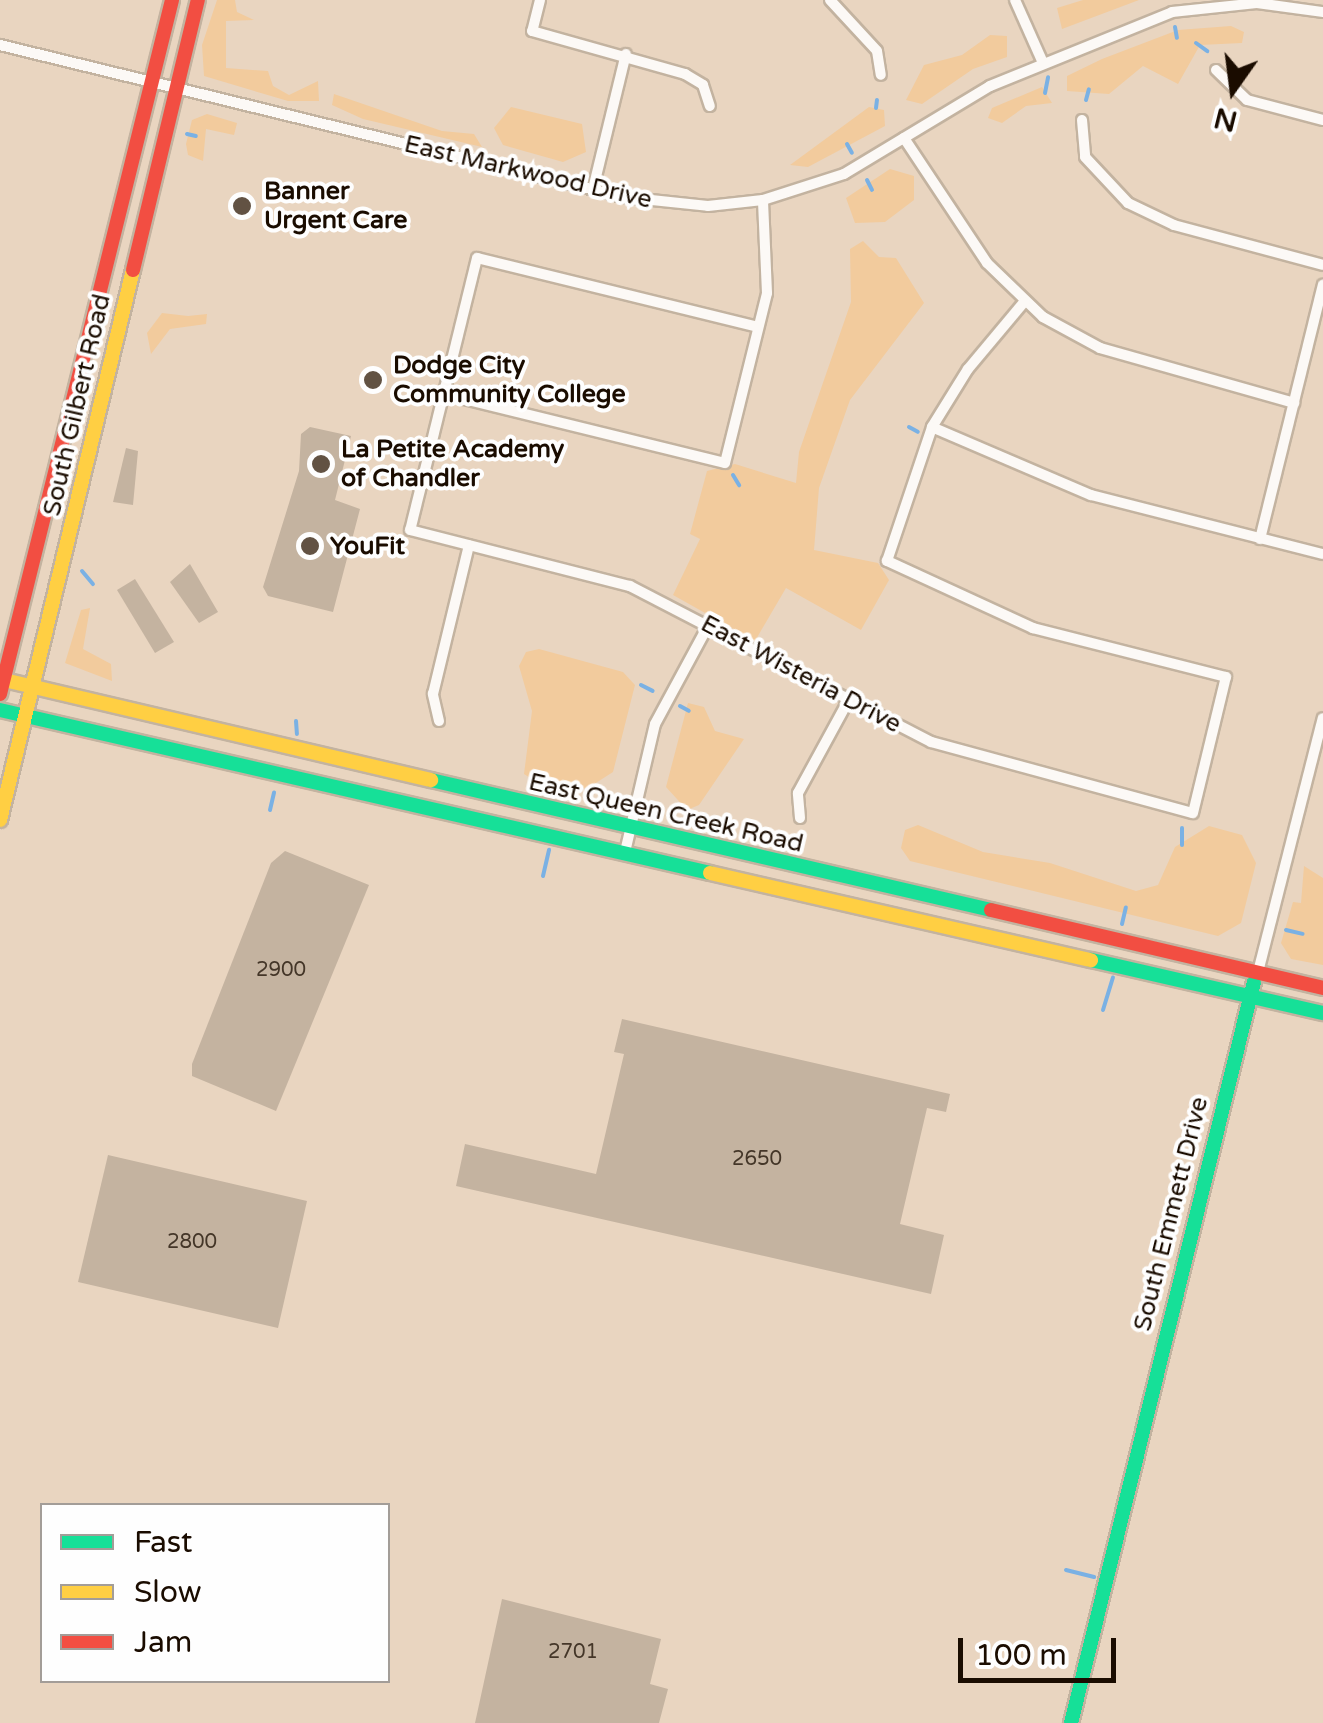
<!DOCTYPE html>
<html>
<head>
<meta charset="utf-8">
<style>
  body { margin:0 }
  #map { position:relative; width:1323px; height:1723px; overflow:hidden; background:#e9d5c0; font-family:"Varela Round",sans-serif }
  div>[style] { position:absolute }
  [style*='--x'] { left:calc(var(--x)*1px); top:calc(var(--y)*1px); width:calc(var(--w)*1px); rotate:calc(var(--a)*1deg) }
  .green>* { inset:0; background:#f2cb9d }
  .stream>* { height:4px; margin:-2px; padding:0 2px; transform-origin:2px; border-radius:2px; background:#7ab1e4 }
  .building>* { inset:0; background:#c4b3a0 }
  .roads { filter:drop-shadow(2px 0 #c3b3a0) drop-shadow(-2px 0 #c3b3a0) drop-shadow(0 2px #c3b3a0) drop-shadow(0 -2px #c3b3a0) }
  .street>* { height:10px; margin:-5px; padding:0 5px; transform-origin:5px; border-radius:5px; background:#fcf9f6 }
  .fast>* { height:14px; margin:-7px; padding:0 7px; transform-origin:7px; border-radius:7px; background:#16e098 }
  .slow>* { height:14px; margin:-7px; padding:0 7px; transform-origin:7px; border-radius:7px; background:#ffcf43 }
  .jam>* { height:14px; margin:-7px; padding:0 7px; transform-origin:7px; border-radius:7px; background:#f24e42 }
  .dots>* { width:28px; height:28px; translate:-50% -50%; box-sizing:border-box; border:5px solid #fefefe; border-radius:50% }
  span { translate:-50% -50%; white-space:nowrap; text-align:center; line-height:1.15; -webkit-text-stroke:8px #fefefe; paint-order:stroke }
  .number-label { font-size:20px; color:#443628 }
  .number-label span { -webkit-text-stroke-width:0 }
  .street-label { font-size:25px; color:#1a0c00 }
  .poi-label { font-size:25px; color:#1a0c00; font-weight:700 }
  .left { translate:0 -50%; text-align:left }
  .legend { position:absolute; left:40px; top:1503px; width:350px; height:180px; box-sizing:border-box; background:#fefefe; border:2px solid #a39d98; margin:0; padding:12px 18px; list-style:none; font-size:30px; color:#1a0c00 }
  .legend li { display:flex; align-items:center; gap:20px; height:50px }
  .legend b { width:50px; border:2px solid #a39d98 }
  .north { position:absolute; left:1183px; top:40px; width:100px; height:100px; -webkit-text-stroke:8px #fefefe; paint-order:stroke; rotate:194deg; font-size:28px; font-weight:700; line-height:40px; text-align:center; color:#1a0c00 }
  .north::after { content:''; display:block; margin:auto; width:35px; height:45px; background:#1a0c00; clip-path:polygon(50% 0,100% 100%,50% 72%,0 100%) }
  .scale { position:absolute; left:958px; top:1638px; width:158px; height:45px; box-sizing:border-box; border:5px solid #1a0c00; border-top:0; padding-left:12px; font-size:30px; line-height:35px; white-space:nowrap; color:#1a0c00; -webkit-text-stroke:8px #fefefe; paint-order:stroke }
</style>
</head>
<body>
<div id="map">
  <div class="green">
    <div style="clip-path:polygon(217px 0,235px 0,237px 12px,254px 20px,226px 21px,226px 68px,268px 71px,273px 86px,289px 95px,318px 81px,319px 101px,288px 101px,204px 76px,202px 45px)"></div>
    <div style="clip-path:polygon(1083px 0,1139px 0,1062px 29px,1057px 8px)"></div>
    <div style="clip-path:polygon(1231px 26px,1244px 32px,1242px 43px,1200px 45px,1178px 84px,1143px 66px,1109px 94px,1067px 91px,1067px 76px,1102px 59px,1178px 30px)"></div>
    <div style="clip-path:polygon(990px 35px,1007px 36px,1007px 57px,973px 69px,922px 104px,906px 100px,924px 65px,962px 55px)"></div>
    <div style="clip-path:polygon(1042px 87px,1052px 103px,1026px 106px,1002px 123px,988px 118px,992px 108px)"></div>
    <div style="clip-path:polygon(334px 94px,442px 131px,474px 134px,482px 147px,363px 119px,332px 105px)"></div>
    <div style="clip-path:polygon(511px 107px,582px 124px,586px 152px,563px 162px,503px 145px,494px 128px)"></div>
    <div style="clip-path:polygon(869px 107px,884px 110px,885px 126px,808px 167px,790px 165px)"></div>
    <div style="clip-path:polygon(207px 114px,237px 123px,234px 135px,206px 129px,203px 161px,188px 155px,186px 144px,192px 120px)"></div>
    <div style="clip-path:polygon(890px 169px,914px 176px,914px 200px,885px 222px,855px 223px,846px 198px)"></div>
    <div style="clip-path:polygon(863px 241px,879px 257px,896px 258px,924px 303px,850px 400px,819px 488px,814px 550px,878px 563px,889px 580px,861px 630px,786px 588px,755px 641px,673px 595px,700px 539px,690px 534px,707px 471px,735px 464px,796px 483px,799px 452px,851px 302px,850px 249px)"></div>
    <div style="clip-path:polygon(162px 313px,188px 316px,207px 314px,206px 324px,170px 329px,151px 354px,147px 333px)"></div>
    <div style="clip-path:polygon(90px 608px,83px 649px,111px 664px,112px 681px,65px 663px,81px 610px)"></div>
    <div style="clip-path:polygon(539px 649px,623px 672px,635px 685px,613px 772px,588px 788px,543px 786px,524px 774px,532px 711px,519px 666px,526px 652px)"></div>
    <div style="clip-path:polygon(688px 703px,704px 707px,715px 731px,744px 739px,699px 805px,687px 810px,666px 787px)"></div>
    <div style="clip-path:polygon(918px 825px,983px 852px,1050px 863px,1136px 891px,1158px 885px,1175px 847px,1209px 826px,1242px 835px,1256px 863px,1241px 923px,1218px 936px,910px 861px,901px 848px,905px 830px)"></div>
    <div style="clip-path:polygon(1304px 866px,1323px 878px,1323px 965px,1291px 959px,1281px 943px,1293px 902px,1301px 903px)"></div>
  </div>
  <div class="stream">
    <div style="--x:1175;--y:27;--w:11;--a:80"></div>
    <div style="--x:1196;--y:43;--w:14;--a:36"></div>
    <div style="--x:1045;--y:93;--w:16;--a:-79"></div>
    <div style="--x:1086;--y:100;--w:11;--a:-75"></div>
    <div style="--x:876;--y:108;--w:8;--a:-83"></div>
    <div style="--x:187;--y:134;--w:9;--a:13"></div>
    <div style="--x:847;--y:144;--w:10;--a:61"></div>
    <div style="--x:867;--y:180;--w:11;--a:63"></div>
    <div style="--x:909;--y:427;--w:10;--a:29"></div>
    <div style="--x:733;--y:475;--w:12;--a:59"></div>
    <div style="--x:82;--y:571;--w:17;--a:50"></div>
    <div style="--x:641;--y:685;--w:13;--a:27"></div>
    <div style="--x:680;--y:706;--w:10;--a:29"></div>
    <div style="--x:296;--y:721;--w:13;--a:86"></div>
    <div style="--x:270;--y:810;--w:18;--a:-77"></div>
    <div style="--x:703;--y:823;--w:8;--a:-76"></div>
    <div style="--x:1182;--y:828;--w:17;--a:90"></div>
    <div style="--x:543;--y:876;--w:27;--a:-77"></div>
    <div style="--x:1122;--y:924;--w:17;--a:-77"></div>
    <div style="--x:1286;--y:930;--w:17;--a:13"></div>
    <div style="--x:1103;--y:1010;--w:34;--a:-73"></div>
    <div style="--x:1066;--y:1570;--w:29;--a:14"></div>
  </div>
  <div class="building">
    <div style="clip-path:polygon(310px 427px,351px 436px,335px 500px,360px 509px,333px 612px,268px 596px,263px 587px,299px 471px,301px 434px)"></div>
    <div style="clip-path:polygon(126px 448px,138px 451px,133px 505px,113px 502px)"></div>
    <div style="clip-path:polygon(190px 564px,218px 612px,199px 623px,170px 582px)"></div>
    <div style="clip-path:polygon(135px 579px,174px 642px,155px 653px,117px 590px)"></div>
    <div style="clip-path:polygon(285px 851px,369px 885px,276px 1111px,192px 1076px,192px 1064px,271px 863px)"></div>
    <div style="clip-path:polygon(622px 1019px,950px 1094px,946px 1112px,927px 1108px,900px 1224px,944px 1235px,931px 1294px,456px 1186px,465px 1144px,596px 1174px,624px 1054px,614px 1052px)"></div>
    <div style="clip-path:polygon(108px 1155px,307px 1201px,278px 1328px,78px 1282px)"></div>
    <div style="clip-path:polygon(502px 1599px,661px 1639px,650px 1684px,668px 1689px,659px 1723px,475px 1723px)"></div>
  </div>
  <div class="roads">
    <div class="street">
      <div style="--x:540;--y:0;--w:32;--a:104"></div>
      <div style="--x:532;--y:31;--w:159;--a:15.7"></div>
      <div style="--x:685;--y:74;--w:21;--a:31"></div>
      <div style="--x:703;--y:85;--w:22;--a:72"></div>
      <div style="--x:830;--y:0;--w:69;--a:47.3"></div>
      <div style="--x:877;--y:51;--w:24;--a:81"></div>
      <div style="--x:1015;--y:0;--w:69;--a:66"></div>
      <div style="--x:0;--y:45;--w:641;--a:13.71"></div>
      <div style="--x:623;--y:197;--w:85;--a:6"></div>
      <div style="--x:708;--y:206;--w:55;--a:-6.2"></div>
      <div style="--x:763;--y:200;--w:85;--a:-17.8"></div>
      <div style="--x:844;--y:174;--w:170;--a:-31.1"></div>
      <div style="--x:990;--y:86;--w:196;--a:-22.1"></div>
      <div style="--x:1172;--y:12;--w:85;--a:-6"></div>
      <div style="--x:1257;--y:3;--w:67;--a:7.8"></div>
      <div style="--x:1216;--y:70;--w:43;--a:44.1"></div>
      <div style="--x:1247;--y:100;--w:79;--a:14.7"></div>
      <div style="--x:1082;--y:120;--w:37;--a:85"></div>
      <div style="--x:1085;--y:157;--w:63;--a:46.9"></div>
      <div style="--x:1128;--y:203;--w:51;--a:25.6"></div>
      <div style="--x:1174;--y:225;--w:154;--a:15"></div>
      <div style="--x:904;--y:138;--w:150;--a:56.4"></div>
      <div style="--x:987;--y:263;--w:78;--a:44"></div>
      <div style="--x:1043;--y:317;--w:65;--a:28.5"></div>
      <div style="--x:1100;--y:348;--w:202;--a:15.8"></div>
      <div style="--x:593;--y:189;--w:139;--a:-76.3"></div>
      <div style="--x:758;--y:327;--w:289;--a:-166.2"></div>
      <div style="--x:477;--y:258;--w:280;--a:103.8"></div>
      <div style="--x:410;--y:530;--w:227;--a:14.3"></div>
      <div style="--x:630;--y:586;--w:339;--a:27.4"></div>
      <div style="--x:931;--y:742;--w:271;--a:15.2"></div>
      <div style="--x:1193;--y:813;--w:140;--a:-76.4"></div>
      <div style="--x:1226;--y:677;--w:199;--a:-165.8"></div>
      <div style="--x:1033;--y:628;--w:161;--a:-155.3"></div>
      <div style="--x:887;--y:561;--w:141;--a:-71.4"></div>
      <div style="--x:932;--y:427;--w:68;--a:-58.2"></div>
      <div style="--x:968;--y:369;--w:87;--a:-50.1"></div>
      <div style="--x:444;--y:394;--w:289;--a:13.8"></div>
      <div style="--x:725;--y:463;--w:175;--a:-76.1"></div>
      <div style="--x:767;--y:293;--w:93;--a:-92.5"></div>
      <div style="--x:932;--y:427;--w:173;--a:23.2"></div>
      <div style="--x:1091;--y:495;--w:239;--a:14.3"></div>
      <div style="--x:1260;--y:539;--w:262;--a:-76.1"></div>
      <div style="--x:439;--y:721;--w:28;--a:-103"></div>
      <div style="--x:433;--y:694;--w:153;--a:-76.4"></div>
      <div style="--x:800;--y:818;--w:25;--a:-95"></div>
      <div style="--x:798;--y:793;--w:102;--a:-61.4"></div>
      <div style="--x:625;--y:852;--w:131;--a:-76.8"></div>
      <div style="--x:655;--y:724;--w:114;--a:-61.6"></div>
      <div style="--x:1257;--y:976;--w:266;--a:-75.7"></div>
    </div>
    <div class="fast">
      <div style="--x:0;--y:710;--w:728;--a:12.93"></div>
      <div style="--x:431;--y:780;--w:575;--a:13.07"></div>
      <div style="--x:1091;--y:960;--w:238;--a:12.9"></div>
      <div style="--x:1071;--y:1723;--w:763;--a:-76.13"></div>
    </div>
    <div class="slow">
      <div style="--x:0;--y:679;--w:443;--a:13.2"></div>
      <div style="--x:0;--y:820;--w:566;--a:-76.41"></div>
      <div style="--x:710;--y:873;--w:391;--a:12.9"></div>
    </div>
    <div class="jam">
      <div style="--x:133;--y:270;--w:278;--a:-76.5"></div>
      <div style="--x:0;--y:694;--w:715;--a:-76.08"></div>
      <div style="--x:991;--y:910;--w:341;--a:13.2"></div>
    </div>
  </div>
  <div class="dots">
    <div style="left:242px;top:206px;background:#625243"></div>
    <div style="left:373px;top:380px;background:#625243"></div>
    <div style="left:321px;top:464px;background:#625243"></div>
    <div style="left:310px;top:546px;background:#625243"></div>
  </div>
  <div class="number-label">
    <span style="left:281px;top:970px">2900</span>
    <span style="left:757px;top:1159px">2650</span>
    <span style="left:192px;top:1242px">2800</span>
    <span style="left:573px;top:1652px">2701</span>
  </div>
  <div class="street-label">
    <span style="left:528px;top:172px;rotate:13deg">East Markwood Drive</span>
    <span style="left:77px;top:405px;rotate:-77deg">South Gilbert Road</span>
    <span style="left:801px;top:674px;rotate:28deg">East Wisteria Drive</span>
    <span style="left:666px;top:813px;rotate:13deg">East Queen Creek Road</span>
    <span style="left:1171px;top:1214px;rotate:-76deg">South Emmett Drive</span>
  </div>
  <div class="poi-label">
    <span class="left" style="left:264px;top:206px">Banner<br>Urgent Care</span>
    <span class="left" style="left:393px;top:380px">Dodge City<br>Community College</span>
    <span class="left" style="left:341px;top:464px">La Petite Academy<br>of Chandler</span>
    <span class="left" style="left:330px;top:546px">YouFit</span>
  </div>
  <ul class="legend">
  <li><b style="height:12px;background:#16e098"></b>Fast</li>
  <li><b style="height:12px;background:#ffcf43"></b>Slow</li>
  <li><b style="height:12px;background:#f24e42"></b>Jam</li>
  </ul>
  <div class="north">N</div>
  <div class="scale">100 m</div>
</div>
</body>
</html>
